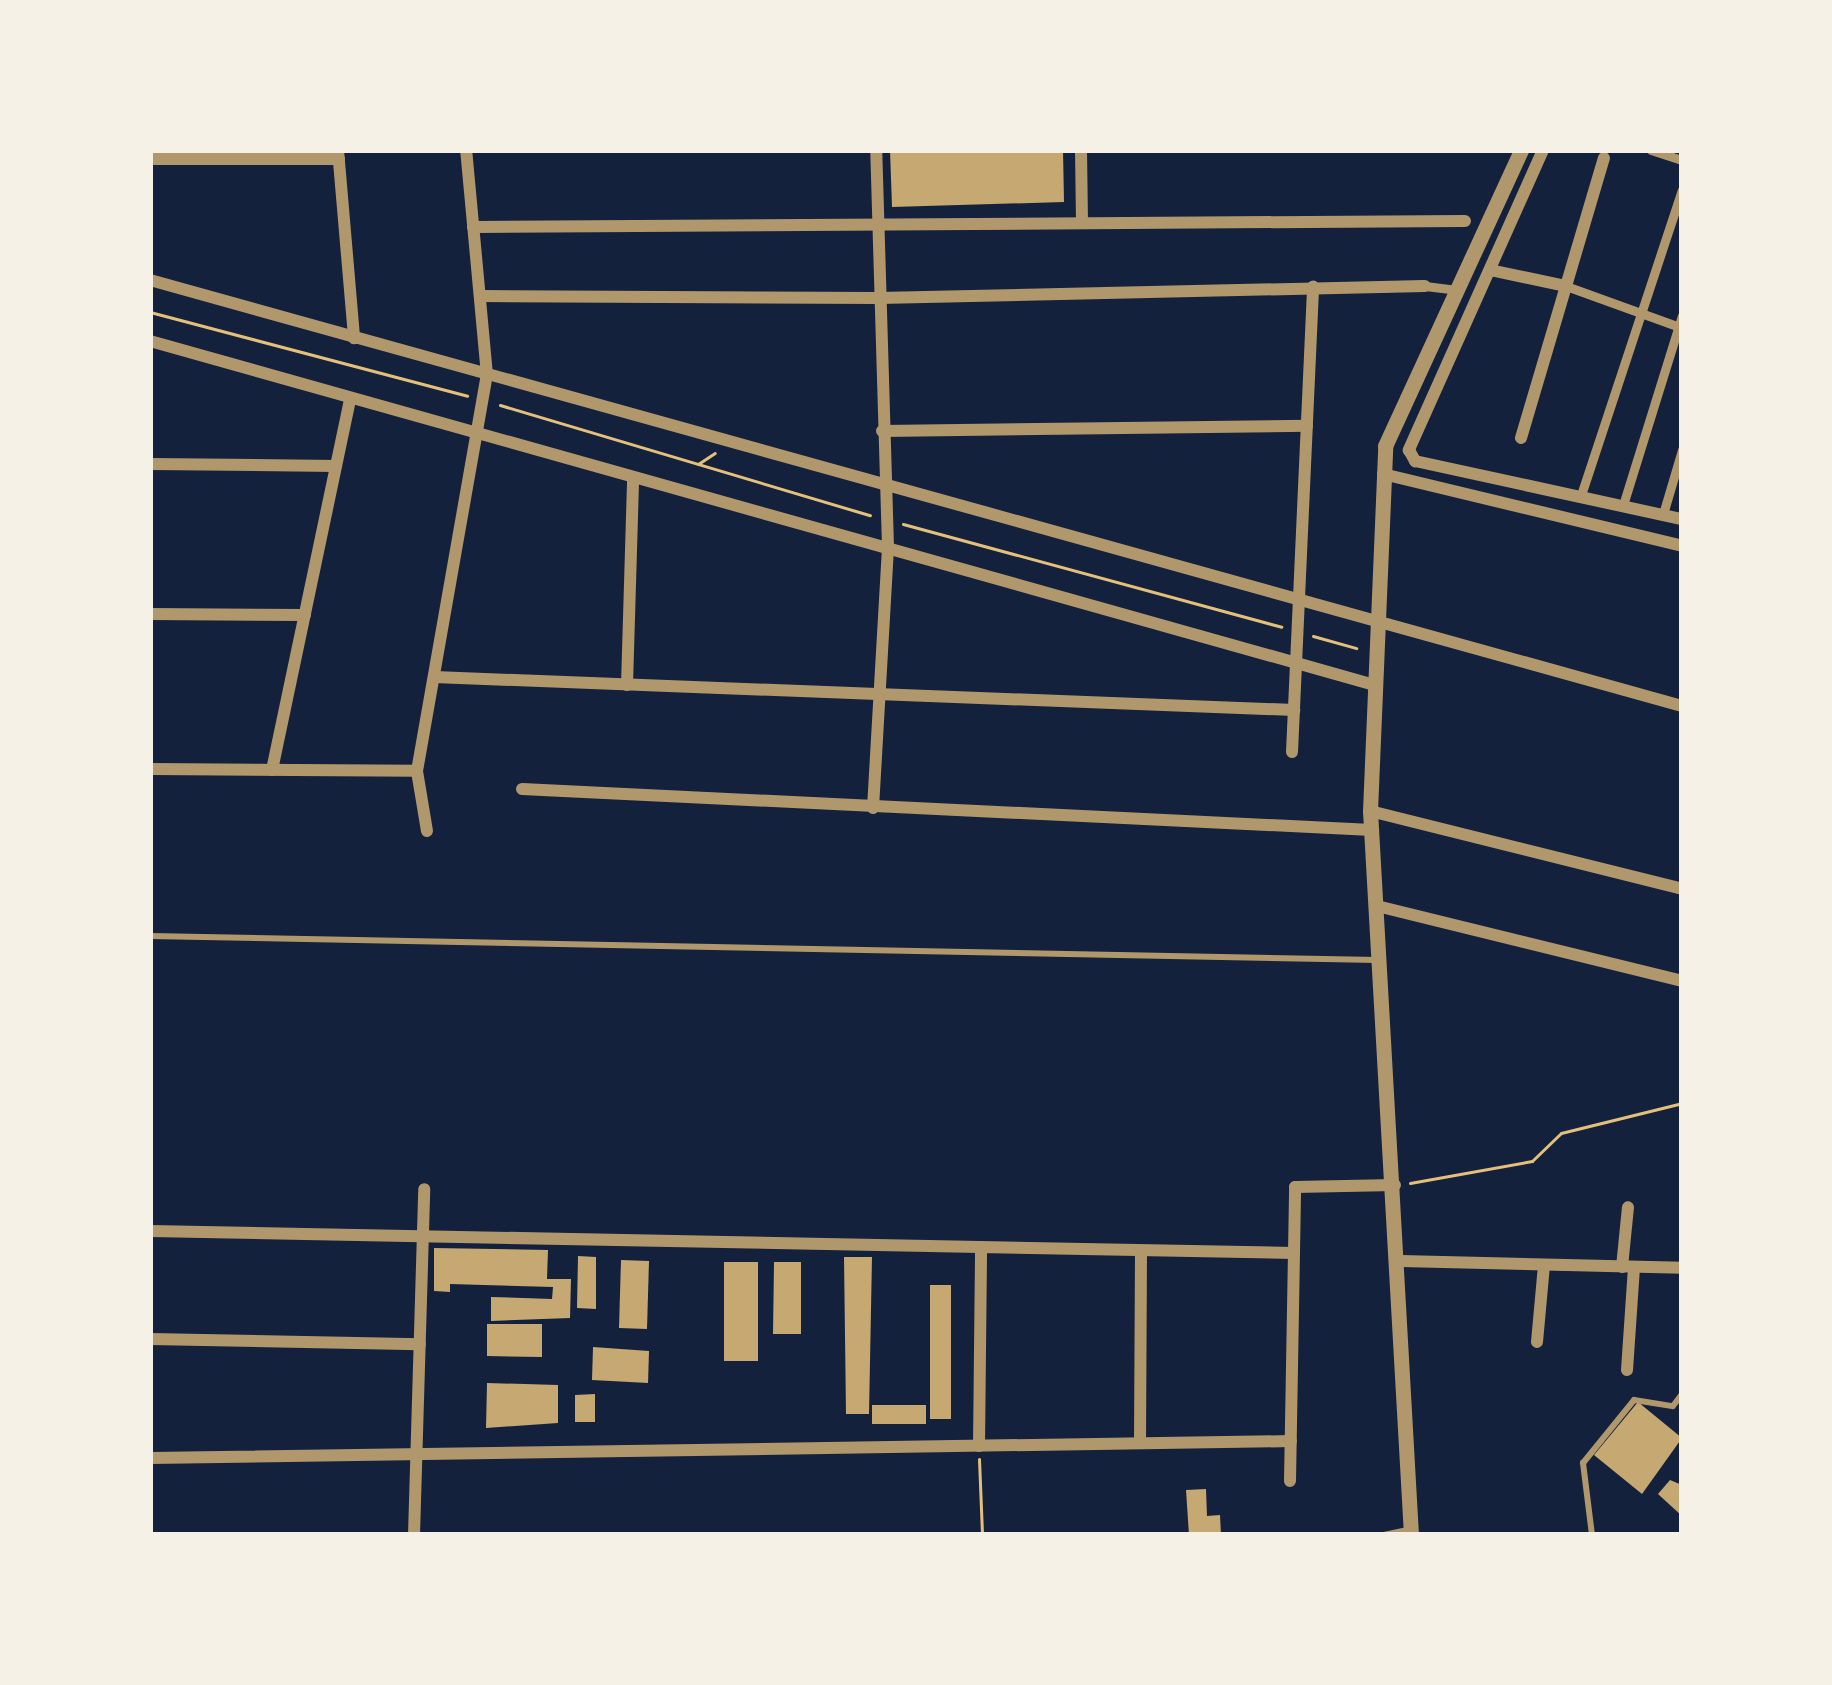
<!DOCTYPE html>
<html>
<head>
<meta charset="utf-8">
<style>
  body { margin:0 }
  #map { position:relative; width:1832px; height:1685px; overflow:hidden; background:#14213d; font-family:Figtree,sans-serif }
  div>[style] { position:absolute }
  [style*='--x'] { left:calc(var(--x)*1px); top:calc(var(--y)*1px); width:calc(var(--w)*1px); rotate:calc(var(--a)*1deg) }
  .building>* { inset:0; background:#c6a872 }
  .path>* { height:3px; margin:-1.5px; padding:0 1.5px; transform-origin:1.5px; border-radius:1.5px; background:#e5c07b }
  .service>* { height:6px; margin:-3px; padding:0 3px; transform-origin:3px; border-radius:3px; background:#b1986c }
  .pedestrian>* { height:9px; margin:-4.5px; padding:0 4.5px; transform-origin:4.5px; border-radius:4.5px; background:#b1986c }
  .minor>* { height:12px; margin:-6px; padding:0 6px; transform-origin:6px; border-radius:6px; background:#b1986c }
  .tertiary>* { height:15px; margin:-7.5px; padding:0 7.5px; transform-origin:7.5px; border-radius:7.5px; background:#b1986c }
  span { translate:-50% -50%; white-space:nowrap; text-align:center; line-height:1.15; -webkit-text-stroke:9px #f6f1e7; paint-order:stroke }
  .frame { position:absolute; inset:0; border:153px solid #f6f1e7; pointer-events:none }
</style>
</head>
<body>
<div id="map">
  <div class="building">
    <div style="clip-path:polygon(890px 150px,1063px 150px,1064px 202px,892px 207px)"></div>
    <div style="clip-path:polygon(434px 1248px,548px 1250px,547px 1279px,571px 1279px,570px 1318px,491px 1321px,491px 1297px,552px 1299px,553px 1287px,450px 1284px,450px 1292px,434px 1291px)"></div>
    <div style="clip-path:polygon(578px 1256px,596px 1257px,596px 1309px,577px 1308px)"></div>
    <div style="clip-path:polygon(844px 1257px,872px 1257px,869px 1414px,846px 1414px)"></div>
    <div style="clip-path:polygon(621px 1260px,649px 1261px,647px 1329px,619px 1328px)"></div>
    <div style="clip-path:polygon(724px 1262px,758px 1262px,758px 1361px,724px 1361px)"></div>
    <div style="clip-path:polygon(774px 1262px,801px 1262px,801px 1334px,773px 1334px)"></div>
    <div style="clip-path:polygon(930px 1285px,951px 1285px,951px 1419px,930px 1419px)"></div>
    <div style="clip-path:polygon(487px 1324px,542px 1324px,542px 1357px,487px 1356px)"></div>
    <div style="clip-path:polygon(593px 1347px,649px 1351px,648px 1383px,592px 1380px)"></div>
    <div style="clip-path:polygon(487px 1383px,558px 1385px,558px 1423px,486px 1428px)"></div>
    <div style="clip-path:polygon(595px 1394px,595px 1422px,575px 1422px,575px 1395px)"></div>
    <div style="clip-path:polygon(1638px 1402px,1682px 1438px,1642px 1494px,1594px 1455px)"></div>
    <div style="clip-path:polygon(872px 1405px,926px 1405px,926px 1424px,872px 1424px)"></div>
    <div style="clip-path:polygon(1670px 1480px,1682px 1485px,1682px 1516px,1658px 1494px)"></div>
    <div style="clip-path:polygon(1206px 1489px,1207px 1516px,1220px 1515px,1221px 1535px,1189px 1535px,1186px 1490px)"></div>
  </div>
  <div class="path">
    <div style="--x:150;--y:312;--w:328;--a:14.8"></div>
    <div style="--x:500;--y:405;--w:386;--a:16.6"></div>
    <div style="--x:698;--y:464;--w:20;--a:-33"></div>
    <div style="--x:903;--y:524;--w:392;--a:15.2"></div>
    <div style="--x:1313;--y:636;--w:45;--a:15.6"></div>
    <div style="--x:1410;--y:1183;--w:124;--a:-10.2"></div>
    <div style="--x:1532;--y:1161;--w:40;--a:-44"></div>
    <div style="--x:1561;--y:1133;--w:125;--a:-13.9"></div>
    <div style="--x:979;--y:1459;--w:76;--a:87.7"></div>
  </div>
  <div class="service">
    <div style="--x:150;--y:936;--w:1228;--a:1.12"></div>
    <div style="--x:1384;--y:1535;--w:24;--a:-12"></div>
    <div style="--x:1592;--y:1535;--w:73;--a:-97.1"></div>
    <div style="--x:1583;--y:1463;--w:81;--a:-51"></div>
    <div style="--x:1634;--y:1400;--w:39;--a:9"></div>
    <div style="--x:1673;--y:1406;--w:15;--a:-53"></div>
  </div>
  <div class="pedestrian">
    <div style="--x:1651;--y:150;--w:33;--a:18"></div>
    <div style="--x:1425;--y:286;--w:32;--a:7"></div>
    <div style="--x:1566;--y:286;--w:120;--a:19.9"></div>
    <div style="--x:1581;--y:495;--w:321;--a:-71.7"></div>
    <div style="--x:1623;--y:505;--w:198;--a:-72.7"></div>
    <div style="--x:1663;--y:514;--w:67;--a:-73.5"></div>
  </div>
  <div class="minor">
    <div style="--x:338;--y:150;--w:189;--a:85.1"></div>
    <div style="--x:1081;--y:150;--w:69;--a:89.2"></div>
    <div style="--x:1543;--y:150;--w:329;--a:114.1"></div>
    <div style="--x:1409;--y:450;--w:13;--a:61"></div>
    <div style="--x:1415;--y:461;--w:273;--a:12.3"></div>
    <div style="--x:150;--y:159;--w:189;--a:0"></div>
    <div style="--x:473;--y:227;--w:992;--a:-0.35"></div>
    <div style="--x:1490;--y:270;--w:78;--a:11.9"></div>
    <div style="--x:150;--y:280;--w:1590;--a:15.54"></div>
    <div style="--x:480;--y:296;--w:399;--a:0.3"></div>
    <div style="--x:879;--y:298;--w:546;--a:-1.26"></div>
    <div style="--x:150;--y:341;--w:1268;--a:15.69"></div>
    <div style="--x:882;--y:431;--w:425;--a:-0.7"></div>
    <div style="--x:1521;--y:438;--w:292;--a:-73.5"></div>
    <div style="--x:150;--y:464;--w:186;--a:0.6"></div>
    <div style="--x:1383;--y:474;--w:308;--a:13.5"></div>
    <div style="--x:150;--y:614;--w:155;--a:0.4"></div>
    <div style="--x:434;--y:677;--w:861;--a:2.2"></div>
    <div style="--x:627;--y:685;--w:206;--a:-88.3"></div>
    <div style="--x:1292;--y:752;--w:466;--a:-87.4"></div>
    <div style="--x:150;--y:769;--w:267;--a:0.4"></div>
    <div style="--x:272;--y:770;--w:377;--a:-78.1"></div>
    <div style="--x:522;--y:789;--w:851;--a:2.76"></div>
    <div style="--x:873;--y:808;--w:261;--a:-86.7"></div>
    <div style="--x:888;--y:547;--w:397;--a:-91.7"></div>
    <div style="--x:1370;--y:811;--w:322;--a:14"></div>
    <div style="--x:427;--y:831;--w:61;--a:-99.5"></div>
    <div style="--x:417;--y:771;--w:402;--a:-80"></div>
    <div style="--x:487;--y:375;--w:226;--a:-95.3"></div>
    <div style="--x:1377;--y:906;--w:314;--a:13.8"></div>
    <div style="--x:150;--y:1231;--w:1144;--a:1.1"></div>
    <div style="--x:1401;--y:1261;--w:281;--a:1.4"></div>
    <div style="--x:1622;--y:1267;--w:60;--a:-84.3"></div>
    <div style="--x:150;--y:1339;--w:270;--a:1.1"></div>
    <div style="--x:1537;--y:1342;--w:77;--a:-84.8"></div>
    <div style="--x:1627;--y:1370;--w:103;--a:-86.1"></div>
    <div style="--x:1140;--y:1443;--w:191;--a:-89.7"></div>
    <div style="--x:979;--y:1446;--w:198;--a:-89.4"></div>
    <div style="--x:150;--y:1458;--w:1141;--a:-0.85"></div>
    <div style="--x:1290;--y:1481;--w:294;--a:-89"></div>
    <div style="--x:1295;--y:1187;--w:100;--a:-1.1"></div>
    <div style="--x:414;--y:1535;--w:346;--a:-88.3"></div>
  </div>
  <div class="tertiary">
    <div style="--x:1411;--y:1535;--w:725;--a:-93.24"></div>
    <div style="--x:1370;--y:811;--w:365;--a:-87.6"></div>
    <div style="--x:1385;--y:446;--w:326;--a:-65.3"></div>
  </div>
  <div class="frame"></div>
</div>
</body>
</html>
